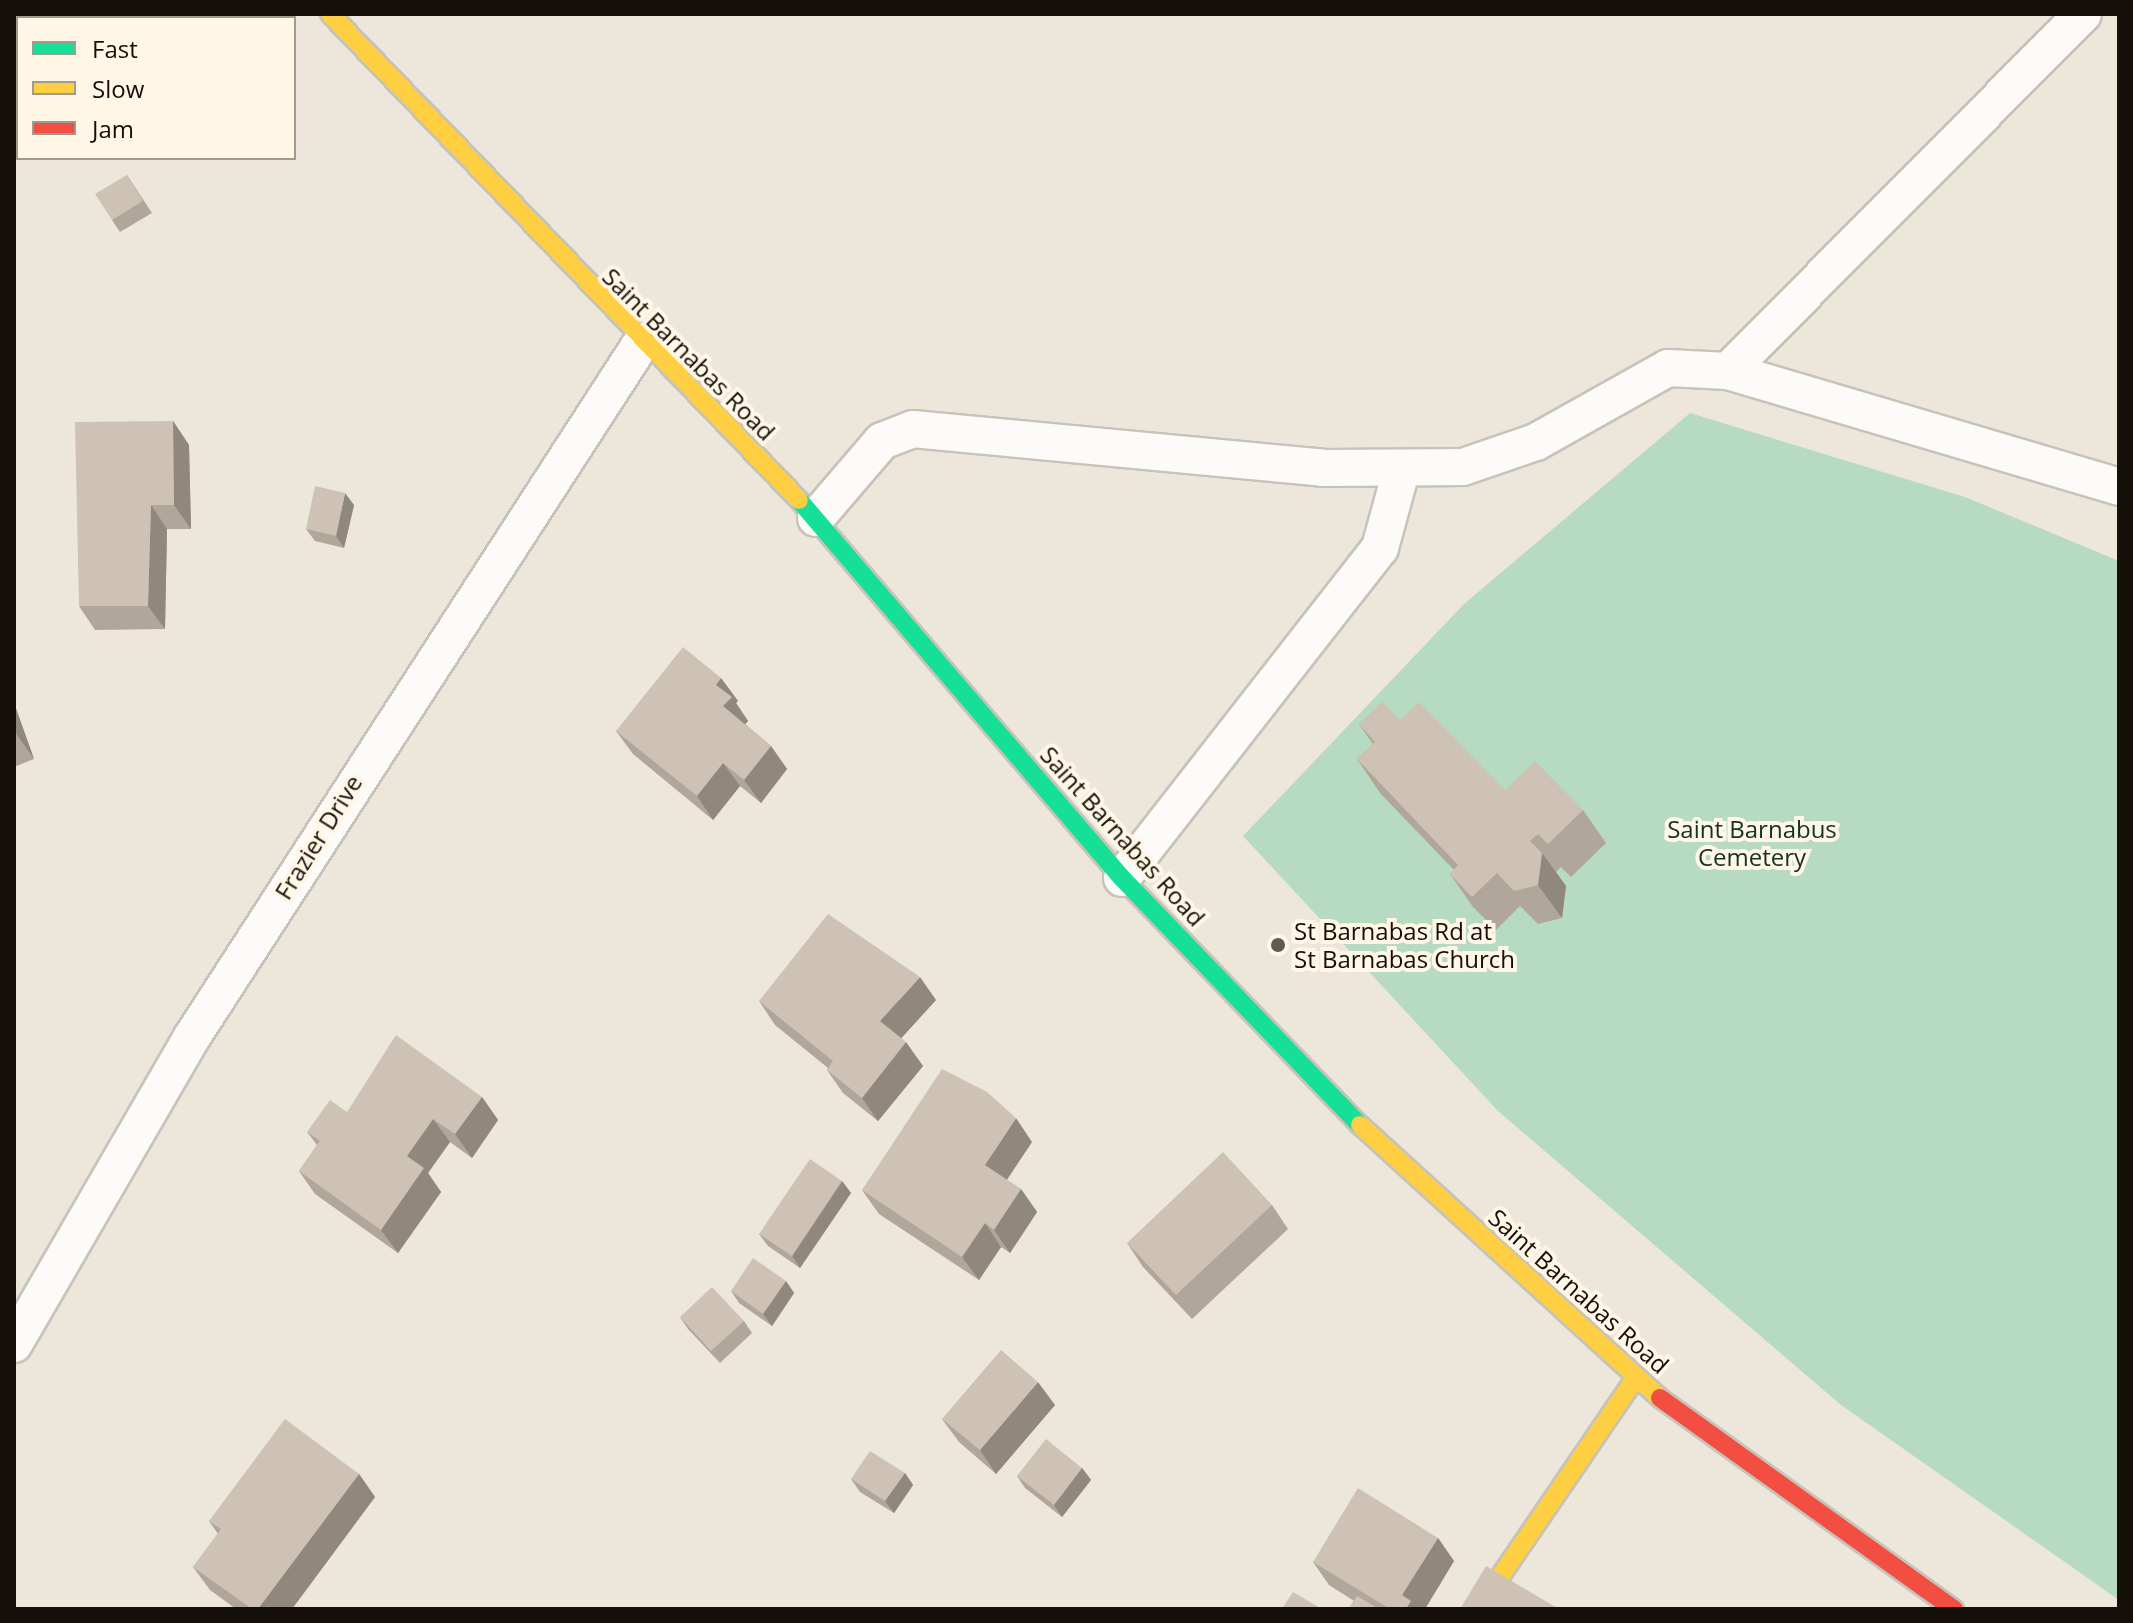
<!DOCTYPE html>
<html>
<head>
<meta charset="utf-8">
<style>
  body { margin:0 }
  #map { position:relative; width:2133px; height:1623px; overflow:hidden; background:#ede7db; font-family:"Open Sans",sans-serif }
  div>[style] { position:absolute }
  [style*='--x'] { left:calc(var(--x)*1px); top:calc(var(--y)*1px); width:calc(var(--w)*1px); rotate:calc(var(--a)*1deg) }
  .green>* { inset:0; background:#b7dac3 }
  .roads { filter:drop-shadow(2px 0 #c7c3b9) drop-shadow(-2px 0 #c7c3b9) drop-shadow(0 2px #c7c3b9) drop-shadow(0 -2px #c7c3b9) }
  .lane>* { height:36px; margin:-18px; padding:0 18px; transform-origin:18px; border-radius:18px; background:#fcfbfa }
  .fast>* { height:18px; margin:-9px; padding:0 9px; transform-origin:9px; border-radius:9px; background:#16e098 }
  .slow>* { height:18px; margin:-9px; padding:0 9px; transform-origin:9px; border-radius:9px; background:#ffcf43 }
  .jam>* { height:18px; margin:-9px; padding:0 9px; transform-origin:9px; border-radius:9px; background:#f24e42 }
  .wall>* { inset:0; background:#b0a79a }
  .shaded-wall>* { inset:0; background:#90887d }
  .building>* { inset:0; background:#cdc2b3 }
  .dots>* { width:22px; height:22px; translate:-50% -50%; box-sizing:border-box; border:4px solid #fff6e6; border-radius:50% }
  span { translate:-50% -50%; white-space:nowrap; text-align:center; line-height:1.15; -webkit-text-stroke:8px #fff6e6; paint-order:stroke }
  .street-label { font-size:24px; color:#141009 }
  .park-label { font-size:24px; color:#123225 }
  .poi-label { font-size:24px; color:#141009 }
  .left { translate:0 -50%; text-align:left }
  .frame { position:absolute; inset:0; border:16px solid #141009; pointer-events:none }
  .legend { position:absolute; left:16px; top:16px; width:280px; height:144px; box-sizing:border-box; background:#fff6e6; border:2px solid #a19a8e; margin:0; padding:10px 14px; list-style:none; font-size:24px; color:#141009 }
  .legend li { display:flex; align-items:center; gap:16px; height:40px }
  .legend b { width:40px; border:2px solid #a19a8e }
</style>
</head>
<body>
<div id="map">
  <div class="green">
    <div style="clip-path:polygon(1690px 413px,1965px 497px,2119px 561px,2119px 1600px,1841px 1405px,1498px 1111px,1243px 836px,1464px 604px)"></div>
  </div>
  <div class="roads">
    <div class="lane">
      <div style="--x:1728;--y:371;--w:408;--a:16.5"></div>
      <div style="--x:816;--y:518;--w:101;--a:-49.4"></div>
      <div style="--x:882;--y:441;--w:33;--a:-21"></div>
      <div style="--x:913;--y:429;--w:412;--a:5.4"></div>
      <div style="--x:1323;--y:468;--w:140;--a:-0.4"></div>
      <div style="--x:1463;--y:467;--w:77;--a:-18.9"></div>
      <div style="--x:1536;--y:442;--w:151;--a:-29.3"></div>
      <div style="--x:1668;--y:368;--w:60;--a:2.9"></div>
      <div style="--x:1728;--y:371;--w:503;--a:-45.16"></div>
      <div style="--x:1122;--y:878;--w:419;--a:-52"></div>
      <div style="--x:1380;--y:548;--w:80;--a:-74.7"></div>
      <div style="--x:14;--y:1344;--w:355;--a:-59.9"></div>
      <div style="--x:192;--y:1037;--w:828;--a:-57.08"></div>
    </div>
    <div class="fast">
      <div style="--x:799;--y:500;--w:497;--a:49.5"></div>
      <div style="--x:1122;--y:878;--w:343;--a:46.1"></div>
    </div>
    <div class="slow">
      <div style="--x:330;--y:14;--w:675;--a:46.02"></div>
      <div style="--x:1360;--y:1125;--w:406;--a:42.3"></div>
      <div style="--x:1478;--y:1609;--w:277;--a:-55.7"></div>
    </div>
    <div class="jam">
      <div style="--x:1660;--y:1398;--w:362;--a:35.7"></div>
    </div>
  </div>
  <div class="wall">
    <div style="clip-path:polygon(127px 175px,152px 213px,120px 232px,112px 220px)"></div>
    <div style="clip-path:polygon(173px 421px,189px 445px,191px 529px,167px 529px,165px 629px,95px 630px,79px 606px)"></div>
    <div style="clip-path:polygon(354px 505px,344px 548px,315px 541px,306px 529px)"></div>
    <div style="clip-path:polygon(721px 678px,738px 701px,736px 703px,748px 721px,745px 724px,771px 746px,787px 769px,761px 803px,740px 786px,713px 820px,633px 754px,616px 731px)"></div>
    <div style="clip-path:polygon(14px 703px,34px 759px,14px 767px)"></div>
    <div style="clip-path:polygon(1400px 720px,1505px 790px,1583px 810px,1606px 843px,1571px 877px,1561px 867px,1556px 872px,1566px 886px,1562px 918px,1538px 924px,1520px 906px,1496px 930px,1473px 907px,1450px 874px,1454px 870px,1380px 793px,1357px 759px,1373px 744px,1359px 724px)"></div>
    <div style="clip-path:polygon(936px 1000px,901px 1038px,923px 1066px,878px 1121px,843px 1093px,827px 1070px,828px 1068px,775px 1025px,759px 1001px)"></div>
    <div style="clip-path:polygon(482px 1097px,498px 1120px,472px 1158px,450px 1142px,428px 1173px,441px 1192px,398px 1253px,315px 1194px,299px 1171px,317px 1145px,307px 1132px,347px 1112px)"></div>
    <div style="clip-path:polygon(1032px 1142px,1007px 1180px,1021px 1189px,1037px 1212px,1010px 1253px,1001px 1247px,979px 1280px,879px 1214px,862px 1190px)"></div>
    <div style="clip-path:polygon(842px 1181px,851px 1193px,800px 1268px,768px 1246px,759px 1234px)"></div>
    <div style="clip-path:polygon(1272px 1205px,1288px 1229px,1192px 1319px,1143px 1267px,1127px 1243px)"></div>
    <div style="clip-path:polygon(786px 1281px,794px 1293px,772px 1326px,739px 1303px,731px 1291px)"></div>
    <div style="clip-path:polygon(680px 1317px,744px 1321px,752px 1333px,720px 1363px,688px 1329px)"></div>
    <div style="clip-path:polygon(1055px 1405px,996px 1474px,959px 1442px,942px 1419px)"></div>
    <div style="clip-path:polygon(1082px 1468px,1091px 1480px,1062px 1517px,1025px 1488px,1017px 1476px)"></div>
    <div style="clip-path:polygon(905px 1473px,913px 1485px,894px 1513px,860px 1492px,851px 1479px)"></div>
    <div style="clip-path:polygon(359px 1474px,375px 1497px,292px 1609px,236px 1609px,210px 1590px,193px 1567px,218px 1534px,209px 1521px)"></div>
    <div style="clip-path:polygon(1438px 1538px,1454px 1561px,1425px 1609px,1349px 1609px,1354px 1601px,1329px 1585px,1313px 1562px)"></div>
  </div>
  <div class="shaded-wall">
    <div style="clip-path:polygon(14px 35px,18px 41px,18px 43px,14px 48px)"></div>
    <div style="clip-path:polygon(173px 421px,189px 445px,191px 529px,174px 505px)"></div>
    <div style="clip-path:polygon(345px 493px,354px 505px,344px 548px,336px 536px)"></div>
    <div style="clip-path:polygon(151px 505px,167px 529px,165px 629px,148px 606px)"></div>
    <div style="clip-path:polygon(721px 678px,738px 701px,736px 703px,748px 721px,740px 730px,723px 706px,716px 685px)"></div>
    <div style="clip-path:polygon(14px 703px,34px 759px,17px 735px,14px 726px)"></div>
    <div style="clip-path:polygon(771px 746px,787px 769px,761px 803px,744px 780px)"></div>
    <div style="clip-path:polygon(723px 763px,740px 786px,713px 820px,697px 796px)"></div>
    <div style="clip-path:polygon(1542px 853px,1566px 886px,1562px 918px,1538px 885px)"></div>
    <div style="clip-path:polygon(920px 977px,936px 1000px,896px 1044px,880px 1021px)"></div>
    <div style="clip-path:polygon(906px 1042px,923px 1066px,878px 1121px,862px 1098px)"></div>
    <div style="clip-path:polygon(482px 1097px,498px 1120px,472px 1158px,455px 1134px)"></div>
    <div style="clip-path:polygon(1016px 1118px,1032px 1142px,1001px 1188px,985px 1165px)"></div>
    <div style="clip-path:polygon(433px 1119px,450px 1142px,428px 1173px,441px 1192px,398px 1253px,381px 1230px,407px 1156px)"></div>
    <div style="clip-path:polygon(842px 1181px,851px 1193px,800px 1268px,792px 1256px)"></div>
    <div style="clip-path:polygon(1021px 1189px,1037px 1212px,1010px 1253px,994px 1230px)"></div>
    <div style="clip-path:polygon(985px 1223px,1001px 1247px,979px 1280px,962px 1257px)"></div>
    <div style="clip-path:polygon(786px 1281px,794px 1293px,772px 1326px,763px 1314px)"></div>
    <div style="clip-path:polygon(1038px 1382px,1055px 1405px,996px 1474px,980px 1450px)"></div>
    <div style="clip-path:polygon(1082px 1468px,1091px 1480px,1062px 1517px,1054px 1505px)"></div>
    <div style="clip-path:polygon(905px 1473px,913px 1485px,894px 1513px,885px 1501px)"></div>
    <div style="clip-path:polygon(359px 1474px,375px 1497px,292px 1609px,258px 1609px)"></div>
    <div style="clip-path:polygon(1438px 1538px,1454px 1561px,1425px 1609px,1406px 1609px,1402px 1595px)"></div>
  </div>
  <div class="building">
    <div style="clip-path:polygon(127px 175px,143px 201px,112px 220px,95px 194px)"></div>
    <div style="clip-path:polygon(173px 421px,174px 505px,151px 505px,148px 606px,79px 606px,75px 422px)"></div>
    <div style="clip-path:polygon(315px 486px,345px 493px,336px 536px,306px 529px)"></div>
    <div style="clip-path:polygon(683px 647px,721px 678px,716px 685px,732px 697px,723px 706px,771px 746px,744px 780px,723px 763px,697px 796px,616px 731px)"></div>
    <div style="clip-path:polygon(1382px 702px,1400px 720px,1419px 702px,1505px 790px,1535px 761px,1583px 810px,1548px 844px,1538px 834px,1530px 841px,1542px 853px,1538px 885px,1514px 891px,1497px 873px,1472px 897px,1450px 874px,1458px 865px,1357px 759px,1375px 742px,1359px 724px)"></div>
    <div style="clip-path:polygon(828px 914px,920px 977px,880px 1021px,906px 1042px,862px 1098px,827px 1070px,833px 1061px,759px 1001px)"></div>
    <div style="clip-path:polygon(396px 1035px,482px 1097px,455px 1134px,433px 1119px,407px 1156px,424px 1168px,381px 1230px,299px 1171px,320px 1141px,307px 1132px,330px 1100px,347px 1112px)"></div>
    <div style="clip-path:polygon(942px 1069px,987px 1092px,1016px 1118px,985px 1165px,1021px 1189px,994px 1230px,985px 1223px,962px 1257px,862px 1190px)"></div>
    <div style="clip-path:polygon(1223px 1152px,1272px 1205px,1176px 1295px,1127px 1243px)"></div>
    <div style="clip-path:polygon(810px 1159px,842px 1181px,792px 1256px,759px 1234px)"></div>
    <div style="clip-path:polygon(753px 1258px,786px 1281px,763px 1314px,731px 1291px)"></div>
    <div style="clip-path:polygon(712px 1287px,744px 1321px,711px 1351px,680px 1317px)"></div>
    <div style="clip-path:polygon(1001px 1350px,1038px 1382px,980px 1450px,942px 1419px)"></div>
    <div style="clip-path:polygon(285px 1419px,359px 1474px,258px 1609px,252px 1609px,193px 1567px,221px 1529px,209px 1521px)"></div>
    <div style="clip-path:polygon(1046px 1439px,1082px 1468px,1054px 1505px,1017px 1476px)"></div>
    <div style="clip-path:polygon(870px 1451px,905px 1473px,885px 1501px,851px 1479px)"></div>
    <div style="clip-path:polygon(1358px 1488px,1438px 1538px,1402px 1595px,1411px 1601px,1406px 1609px,1390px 1609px,1313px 1562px)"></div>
    <div style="clip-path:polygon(1486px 1566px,1559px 1609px,1460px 1609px)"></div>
    <div style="clip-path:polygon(1293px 1592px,1322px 1609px,1282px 1609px)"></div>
    <div style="clip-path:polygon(1357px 1596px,1379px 1609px,1348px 1609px)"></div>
  </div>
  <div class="dots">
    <div style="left:1278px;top:945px;background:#605b52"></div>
  </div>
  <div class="street-label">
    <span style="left:689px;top:354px;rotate:45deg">Saint Barnabas Road</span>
    <span style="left:1123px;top:836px;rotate:48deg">Saint Barnabas Road</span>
    <span style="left:318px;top:837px;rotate:-58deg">Frazier Drive</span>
    <span style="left:1579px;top:1291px;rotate:42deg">Saint Barnabas Road</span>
  </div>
  <div class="park-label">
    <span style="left:1752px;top:843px">Saint Barnabus<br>Cemetery</span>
  </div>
  <div class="poi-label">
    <span class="left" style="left:1294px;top:945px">St Barnabas Rd at<br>St Barnabas Church</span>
  </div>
  <div class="frame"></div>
  <ul class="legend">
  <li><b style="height:10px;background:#16e098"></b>Fast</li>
  <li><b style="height:10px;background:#ffcf43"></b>Slow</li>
  <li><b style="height:10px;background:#f24e42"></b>Jam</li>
  </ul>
</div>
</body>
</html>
